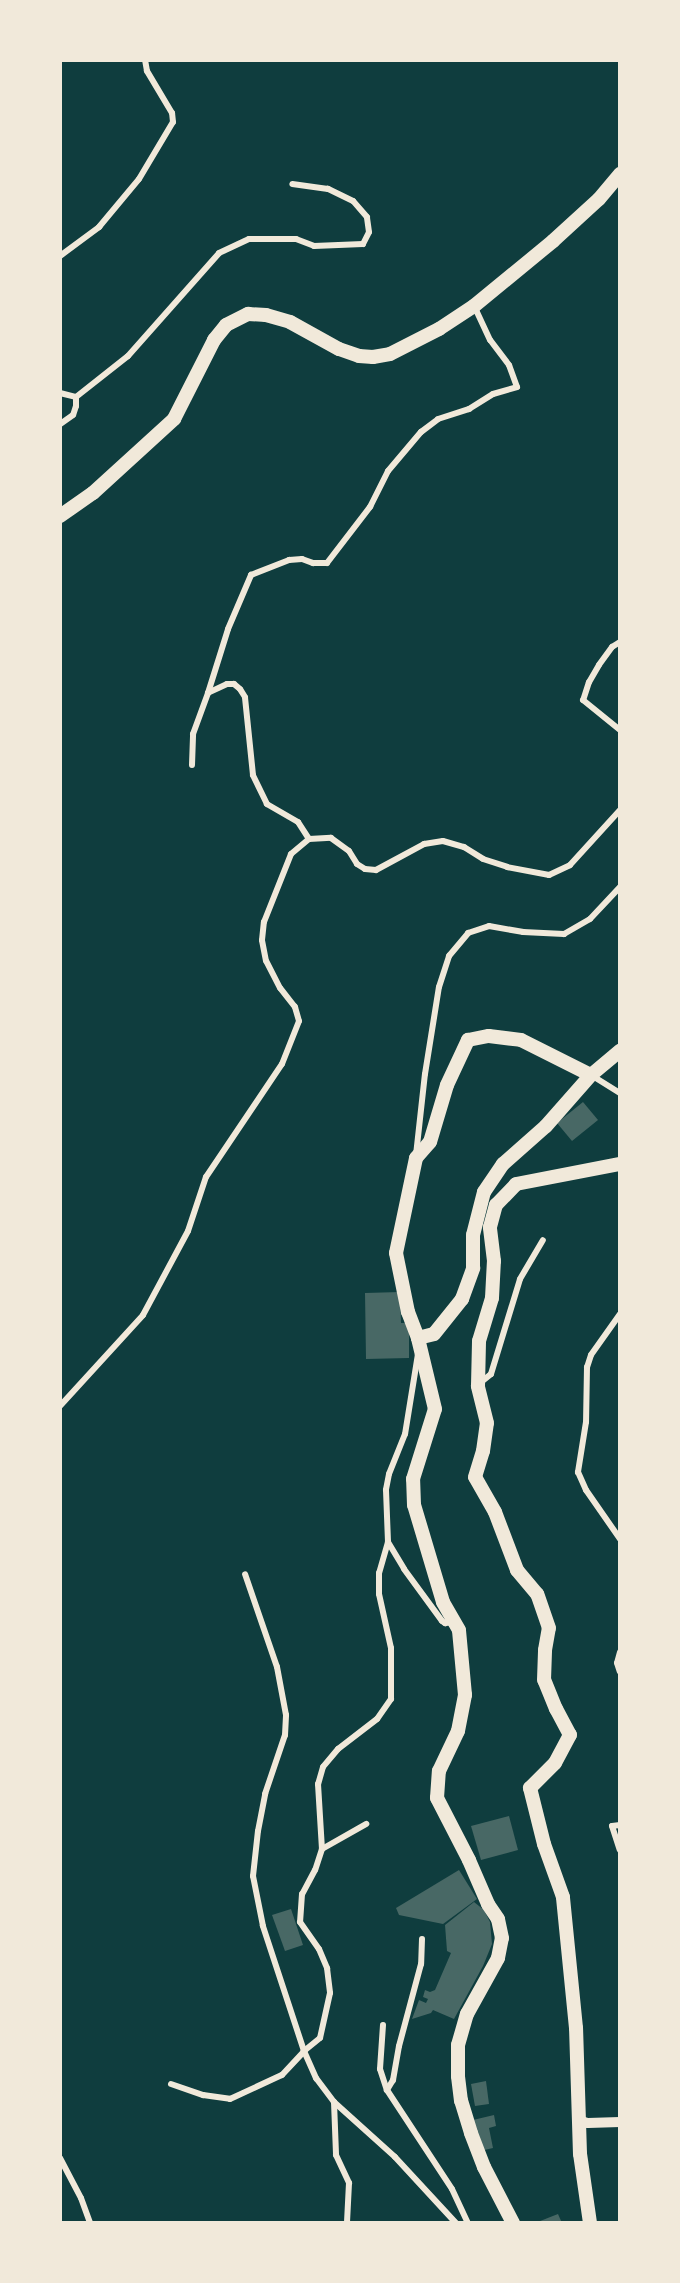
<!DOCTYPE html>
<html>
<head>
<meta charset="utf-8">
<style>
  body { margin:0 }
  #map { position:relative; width:680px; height:2283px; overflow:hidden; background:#0f3d3e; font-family:Merriweather,serif }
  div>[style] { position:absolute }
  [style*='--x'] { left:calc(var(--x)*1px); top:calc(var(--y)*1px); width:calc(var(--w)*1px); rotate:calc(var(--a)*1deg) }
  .building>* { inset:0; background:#486865 }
  .minor>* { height:6px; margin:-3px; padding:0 3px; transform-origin:3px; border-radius:3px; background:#f1e9da }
  .tertiary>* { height:10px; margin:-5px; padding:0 5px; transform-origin:5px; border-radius:5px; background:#f1e9da }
  .primary>* { height:14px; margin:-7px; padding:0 7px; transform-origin:7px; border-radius:7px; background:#f1e9da }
  .trunk>* { height:14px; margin:-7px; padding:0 7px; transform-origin:7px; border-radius:7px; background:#f1e9da }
  span { translate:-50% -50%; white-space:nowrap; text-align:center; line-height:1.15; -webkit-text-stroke:4.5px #f1e9da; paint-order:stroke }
  .frame { position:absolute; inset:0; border:62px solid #f1e9da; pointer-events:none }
</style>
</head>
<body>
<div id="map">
  <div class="building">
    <div style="clip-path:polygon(583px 1102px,598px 1120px,572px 1141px,557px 1123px)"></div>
    <div style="clip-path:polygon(400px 1292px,401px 1323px,409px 1323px,409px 1358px,366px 1359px,365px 1293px)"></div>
    <div style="clip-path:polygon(509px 1816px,518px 1850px,481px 1860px,471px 1826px)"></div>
    <div style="clip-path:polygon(459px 1870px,477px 1899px,443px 1924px,399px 1915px,396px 1908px)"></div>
    <div style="clip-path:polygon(474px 1902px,484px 1910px,490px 1922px,492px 1944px,483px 1966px,454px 2019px,433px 2010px,431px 2013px,412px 2019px,419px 2000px,426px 2003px,428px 1999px,423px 1997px,425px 1990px,430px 1992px,435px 1990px,451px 1953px,447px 1951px,445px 1925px)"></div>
    <div style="clip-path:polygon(291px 1909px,303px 1945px,285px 1951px,272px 1915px)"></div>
    <div style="clip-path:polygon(486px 2081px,489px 2104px,475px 2106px,471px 2084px)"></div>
    <div style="clip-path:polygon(494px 2115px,496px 2126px,489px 2128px,493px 2148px,480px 2151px,473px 2120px)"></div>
    <div style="clip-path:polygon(558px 2214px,562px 2223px,535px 2223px)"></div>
  </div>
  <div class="minor">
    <div style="--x:60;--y:256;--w:49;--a:-36.6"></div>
    <div style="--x:99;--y:227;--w:62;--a:-50.2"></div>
    <div style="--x:139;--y:179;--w:66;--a:-59.2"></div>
    <div style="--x:173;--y:122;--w:9;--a:-96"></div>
    <div style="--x:172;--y:113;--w:49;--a:-120.8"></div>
    <div style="--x:147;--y:71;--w:11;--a:-100"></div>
    <div style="--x:60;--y:393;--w:16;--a:14"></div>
    <div style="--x:76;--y:397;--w:9;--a:90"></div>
    <div style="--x:76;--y:406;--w:9;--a:108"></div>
    <div style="--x:73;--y:415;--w:16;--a:145"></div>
    <div style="--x:76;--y:397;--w:66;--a:-38.3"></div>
    <div style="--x:128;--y:356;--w:137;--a:-48.5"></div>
    <div style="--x:219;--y:253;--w:33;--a:-25"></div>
    <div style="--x:249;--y:239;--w:47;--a:0"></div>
    <div style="--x:296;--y:239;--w:19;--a:21"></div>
    <div style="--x:314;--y:246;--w:49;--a:-2.3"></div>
    <div style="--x:363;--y:244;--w:13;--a:-63"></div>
    <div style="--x:369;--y:232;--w:15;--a:-98"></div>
    <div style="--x:367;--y:217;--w:21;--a:-131"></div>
    <div style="--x:353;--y:201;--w:28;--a:-154"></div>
    <div style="--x:328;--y:189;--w:36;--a:-172"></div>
    <div style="--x:620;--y:642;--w:9;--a:148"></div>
    <div style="--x:612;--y:647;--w:22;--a:126"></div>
    <div style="--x:599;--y:665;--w:20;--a:120"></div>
    <div style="--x:589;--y:682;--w:19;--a:108"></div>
    <div style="--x:583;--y:700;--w:48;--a:39"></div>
    <div style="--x:192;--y:765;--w:31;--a:-88"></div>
    <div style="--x:193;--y:734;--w:44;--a:-69.9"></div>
    <div style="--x:309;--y:839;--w:20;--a:-123"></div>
    <div style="--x:298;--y:822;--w:36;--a:-150"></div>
    <div style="--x:267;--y:804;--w:32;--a:-116"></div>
    <div style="--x:253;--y:775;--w:78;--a:-95.9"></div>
    <div style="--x:245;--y:697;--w:9;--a:-122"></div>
    <div style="--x:240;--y:689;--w:8;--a:-140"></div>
    <div style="--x:234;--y:684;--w:7;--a:180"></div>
    <div style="--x:227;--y:684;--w:21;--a:155"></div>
    <div style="--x:208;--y:693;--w:67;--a:-72.6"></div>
    <div style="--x:228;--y:629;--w:59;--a:-66.9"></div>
    <div style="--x:251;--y:575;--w:41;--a:-21.5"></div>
    <div style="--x:289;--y:560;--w:13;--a:-4"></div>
    <div style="--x:302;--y:559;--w:12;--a:20"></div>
    <div style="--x:313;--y:563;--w:14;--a:0"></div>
    <div style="--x:327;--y:563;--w:71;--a:-52.5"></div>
    <div style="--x:370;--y:507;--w:40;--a:-63.4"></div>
    <div style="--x:388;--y:471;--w:51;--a:-49.8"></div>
    <div style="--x:421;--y:432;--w:21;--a:-37"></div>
    <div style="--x:438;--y:419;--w:33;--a:-18"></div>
    <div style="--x:469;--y:409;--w:28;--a:-32"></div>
    <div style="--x:493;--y:394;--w:25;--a:-16"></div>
    <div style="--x:517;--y:387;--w:23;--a:-110"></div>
    <div style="--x:509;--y:365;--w:31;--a:-127"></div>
    <div style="--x:490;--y:340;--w:38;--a:-115"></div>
    <div style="--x:591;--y:1075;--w:34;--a:32"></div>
    <div style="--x:416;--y:1155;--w:81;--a:-83.7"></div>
    <div style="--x:425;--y:1074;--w:88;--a:-80.9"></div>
    <div style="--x:439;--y:987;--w:33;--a:-72"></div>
    <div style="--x:449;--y:956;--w:30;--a:-50"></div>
    <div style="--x:468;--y:933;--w:22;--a:-18"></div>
    <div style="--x:489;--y:926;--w:35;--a:10"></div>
    <div style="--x:523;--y:932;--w:41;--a:2.8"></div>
    <div style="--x:564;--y:934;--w:30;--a:-30"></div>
    <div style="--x:590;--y:919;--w:44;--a:-46.8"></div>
    <div style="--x:620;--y:1314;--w:50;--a:125.3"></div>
    <div style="--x:591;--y:1355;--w:13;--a:108"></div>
    <div style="--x:587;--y:1367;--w:55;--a:91"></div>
    <div style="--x:586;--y:1422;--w:51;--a:99.1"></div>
    <div style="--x:578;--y:1472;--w:20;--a:66"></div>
    <div style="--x:586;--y:1490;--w:60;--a:55.2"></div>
    <div style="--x:418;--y:1354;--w:81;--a:99.2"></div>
    <div style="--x:405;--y:1434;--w:43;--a:111.8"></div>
    <div style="--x:389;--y:1474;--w:16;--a:101"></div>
    <div style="--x:386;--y:1490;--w:52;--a:87.8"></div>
    <div style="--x:388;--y:1542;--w:32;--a:106"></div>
    <div style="--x:379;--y:1573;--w:21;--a:90"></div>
    <div style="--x:379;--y:1594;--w:55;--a:77.5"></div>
    <div style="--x:391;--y:1648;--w:51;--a:90"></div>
    <div style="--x:391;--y:1699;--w:24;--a:125"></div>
    <div style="--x:377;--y:1719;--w:49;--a:142.4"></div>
    <div style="--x:338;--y:1749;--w:23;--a:130"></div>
    <div style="--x:323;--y:1767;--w:18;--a:106"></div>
    <div style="--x:318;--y:1784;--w:65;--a:86.5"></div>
    <div style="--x:322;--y:1849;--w:22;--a:108"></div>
    <div style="--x:315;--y:1870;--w:27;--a:118"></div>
    <div style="--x:302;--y:1894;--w:28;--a:94"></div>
    <div style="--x:300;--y:1922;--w:33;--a:55"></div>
    <div style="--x:319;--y:1949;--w:21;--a:67"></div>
    <div style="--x:327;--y:1968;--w:25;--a:83"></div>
    <div style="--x:330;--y:1993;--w:46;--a:102.5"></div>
    <div style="--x:320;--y:2038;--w:21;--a:141"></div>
    <div style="--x:304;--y:2051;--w:30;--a:66"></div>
    <div style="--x:316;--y:2078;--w:30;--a:53"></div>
    <div style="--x:334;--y:2102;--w:82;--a:42"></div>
    <div style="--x:395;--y:2157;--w:90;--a:47.3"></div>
    <div style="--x:480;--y:1383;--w:14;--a:-39"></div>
    <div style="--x:491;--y:1374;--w:99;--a:-73"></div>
    <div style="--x:520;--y:1279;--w:45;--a:-59.5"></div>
    <div style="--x:60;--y:1406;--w:123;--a:-47.6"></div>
    <div style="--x:143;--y:1315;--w:95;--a:-61.8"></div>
    <div style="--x:188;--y:1231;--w:57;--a:-71.6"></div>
    <div style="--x:206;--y:1177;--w:136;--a:-56.1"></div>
    <div style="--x:282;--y:1064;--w:46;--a:-68.4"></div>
    <div style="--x:299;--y:1021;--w:15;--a:-106"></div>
    <div style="--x:295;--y:1007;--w:24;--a:-128"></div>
    <div style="--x:280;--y:988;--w:30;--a:-117"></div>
    <div style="--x:266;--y:961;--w:21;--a:-101"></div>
    <div style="--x:262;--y:940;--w:18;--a:-84"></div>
    <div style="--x:264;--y:922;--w:73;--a:-68.3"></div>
    <div style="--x:291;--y:854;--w:23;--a:-40"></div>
    <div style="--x:309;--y:839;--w:22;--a:-3"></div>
    <div style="--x:331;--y:838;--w:22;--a:36"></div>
    <div style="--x:349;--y:851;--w:15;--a:58"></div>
    <div style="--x:357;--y:864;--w:9;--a:32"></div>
    <div style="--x:365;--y:869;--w:11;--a:5"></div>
    <div style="--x:376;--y:870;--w:55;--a:-28.4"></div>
    <div style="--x:424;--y:844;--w:19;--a:-9"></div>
    <div style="--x:443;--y:841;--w:22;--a:16"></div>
    <div style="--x:464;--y:847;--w:22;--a:32"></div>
    <div style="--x:483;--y:859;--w:25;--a:18"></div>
    <div style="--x:507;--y:867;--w:43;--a:10.8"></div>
    <div style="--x:549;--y:875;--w:23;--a:-25"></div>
    <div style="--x:570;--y:865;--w:74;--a:-47.7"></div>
    <div style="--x:388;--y:1542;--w:31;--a:59"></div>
    <div style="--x:404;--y:1569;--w:64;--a:53.8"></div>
    <div style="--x:442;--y:1621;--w:4;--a:34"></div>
    <div style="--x:445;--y:1623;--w:10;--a:-6"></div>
    <div style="--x:620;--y:1652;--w:11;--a:105"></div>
    <div style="--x:617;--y:1663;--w:9;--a:72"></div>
    <div style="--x:620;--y:1825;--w:8;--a:173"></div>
    <div style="--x:612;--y:1826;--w:25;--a:72"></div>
    <div style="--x:322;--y:1849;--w:51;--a:-29.6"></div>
    <div style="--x:422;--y:1939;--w:25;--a:92"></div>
    <div style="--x:421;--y:1964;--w:85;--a:105"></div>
    <div style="--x:399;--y:2046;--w:35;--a:100"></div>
    <div style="--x:393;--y:2080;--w:12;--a:121"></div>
    <div style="--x:387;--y:2090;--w:118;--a:56.7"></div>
    <div style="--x:452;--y:2189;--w:38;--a:65"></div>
    <div style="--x:383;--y:2025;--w:44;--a:93.9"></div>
    <div style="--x:380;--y:2069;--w:22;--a:72"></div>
    <div style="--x:171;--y:2084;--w:34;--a:19"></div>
    <div style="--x:203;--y:2095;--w:27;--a:8"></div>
    <div style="--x:230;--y:2099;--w:57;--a:-24.8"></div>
    <div style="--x:282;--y:2075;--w:33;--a:-47"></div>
    <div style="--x:304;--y:2051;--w:132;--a:-108.2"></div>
    <div style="--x:263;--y:1926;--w:51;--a:-101.3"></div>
    <div style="--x:253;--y:1876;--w:45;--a:-83.7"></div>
    <div style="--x:258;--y:1831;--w:38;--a:-79"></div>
    <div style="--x:265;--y:1794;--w:62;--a:-71.3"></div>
    <div style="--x:285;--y:1735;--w:20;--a:-87"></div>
    <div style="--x:286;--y:1715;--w:49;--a:-100.6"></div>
    <div style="--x:277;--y:1667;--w:98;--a:-109"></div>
    <div style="--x:334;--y:2102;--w:53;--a:87.8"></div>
    <div style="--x:336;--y:2155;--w:31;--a:65"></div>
    <div style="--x:349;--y:2183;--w:40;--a:92.9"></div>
    <div style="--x:60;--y:2158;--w:45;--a:62.3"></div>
    <div style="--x:81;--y:2198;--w:27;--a:70"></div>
  </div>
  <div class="tertiary">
    <div style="--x:578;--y:2120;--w:10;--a:17"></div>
    <div style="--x:588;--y:2123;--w:32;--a:-2"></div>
  </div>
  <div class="primary">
    <div style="--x:418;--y:1338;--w:28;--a:-111"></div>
    <div style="--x:408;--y:1312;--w:60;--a:-101.5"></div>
    <div style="--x:396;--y:1253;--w:97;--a:-78.1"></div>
    <div style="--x:416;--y:1158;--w:21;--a:-49"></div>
    <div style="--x:430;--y:1142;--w:59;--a:-73.4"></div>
    <div style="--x:447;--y:1085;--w:50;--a:-65"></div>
    <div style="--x:468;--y:1040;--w:21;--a:-11"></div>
    <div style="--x:489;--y:1036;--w:32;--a:7"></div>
    <div style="--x:521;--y:1040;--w:78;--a:26.6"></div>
    <div style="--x:513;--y:2223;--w:63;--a:-117.4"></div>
    <div style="--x:484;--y:2167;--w:36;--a:-111"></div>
    <div style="--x:471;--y:2133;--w:34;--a:-107"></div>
    <div style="--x:461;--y:2101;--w:25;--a:-97"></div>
    <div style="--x:458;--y:2076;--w:31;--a:-90"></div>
    <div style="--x:458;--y:2045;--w:32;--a:-74"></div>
    <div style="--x:467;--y:2014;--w:64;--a:-61"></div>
    <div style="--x:498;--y:1958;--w:20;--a:-79"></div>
    <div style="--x:502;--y:1938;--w:19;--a:-102"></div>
    <div style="--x:498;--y:1919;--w:18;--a:-124"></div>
    <div style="--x:488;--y:1904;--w:48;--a:-113.4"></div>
    <div style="--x:469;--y:1860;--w:70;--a:-117.3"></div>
    <div style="--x:437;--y:1798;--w:27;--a:-86"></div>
    <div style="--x:439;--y:1771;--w:44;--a:-64.6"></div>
    <div style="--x:458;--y:1731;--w:37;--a:-79"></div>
    <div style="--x:465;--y:1695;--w:65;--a:-95.3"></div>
    <div style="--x:459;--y:1630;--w:32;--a:-120"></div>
    <div style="--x:443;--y:1602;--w:101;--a:-106.6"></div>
    <div style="--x:414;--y:1505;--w:26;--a:-92"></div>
    <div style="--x:413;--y:1479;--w:73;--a:-72.6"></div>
    <div style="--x:435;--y:1409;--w:73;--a:-103.5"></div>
    <div style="--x:418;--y:1338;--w:16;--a:-14"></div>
    <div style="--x:434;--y:1334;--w:45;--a:-51.3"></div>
    <div style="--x:462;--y:1299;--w:33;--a:-70"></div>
    <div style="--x:473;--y:1268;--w:33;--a:-90"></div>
    <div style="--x:473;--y:1235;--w:44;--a:-75.7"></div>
    <div style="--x:484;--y:1192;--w:34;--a:-56"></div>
    <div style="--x:503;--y:1164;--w:57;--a:-41.5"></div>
    <div style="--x:546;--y:1126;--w:68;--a:-48.6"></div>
    <div style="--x:591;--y:1075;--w:38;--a:-40"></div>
    <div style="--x:590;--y:2223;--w:70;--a:-98.2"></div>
    <div style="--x:580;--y:2154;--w:126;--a:-91.8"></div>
    <div style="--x:576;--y:2028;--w:132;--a:-95.7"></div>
    <div style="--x:563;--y:1897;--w:56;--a:-109.7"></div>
    <div style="--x:544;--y:1844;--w:58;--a:-104"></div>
    <div style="--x:530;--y:1788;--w:35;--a:-45"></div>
    <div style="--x:555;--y:1763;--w:32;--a:-62"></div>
    <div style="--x:570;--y:1735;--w:30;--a:-118"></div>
    <div style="--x:556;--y:1709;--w:31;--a:-112"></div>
    <div style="--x:544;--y:1680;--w:30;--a:-88"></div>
    <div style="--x:545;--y:1650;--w:22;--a:-80"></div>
    <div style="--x:549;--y:1628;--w:36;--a:-109"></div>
    <div style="--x:537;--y:1594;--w:31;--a:-130"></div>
    <div style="--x:517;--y:1570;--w:62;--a:-110.8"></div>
    <div style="--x:495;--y:1512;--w:40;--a:-119.7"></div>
    <div style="--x:475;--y:1477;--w:27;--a:-73"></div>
    <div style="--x:483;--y:1451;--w:28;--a:-82"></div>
    <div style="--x:487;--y:1423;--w:38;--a:-104"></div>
    <div style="--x:478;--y:1386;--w:45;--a:-88.7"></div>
    <div style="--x:479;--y:1341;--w:45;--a:-73.2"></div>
    <div style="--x:492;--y:1298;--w:37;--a:-87"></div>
    <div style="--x:494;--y:1261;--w:34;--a:-97"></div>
    <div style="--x:490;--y:1227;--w:23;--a:-75"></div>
    <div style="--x:496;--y:1205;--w:29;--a:-46"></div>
    <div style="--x:516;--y:1184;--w:106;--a:-10.9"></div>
  </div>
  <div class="trunk">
    <div style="--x:60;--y:516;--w:40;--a:-34.9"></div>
    <div style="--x:93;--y:493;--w:110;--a:-42.4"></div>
    <div style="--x:174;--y:419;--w:89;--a:-63.1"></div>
    <div style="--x:214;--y:340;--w:19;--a:-51"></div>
    <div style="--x:226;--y:325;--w:25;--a:-27"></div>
    <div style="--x:248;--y:314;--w:18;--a:3"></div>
    <div style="--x:266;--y:315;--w:25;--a:16"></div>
    <div style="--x:290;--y:322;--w:56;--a:28.9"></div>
    <div style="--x:339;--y:349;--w:21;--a:19"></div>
    <div style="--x:359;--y:356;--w:14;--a:4"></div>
    <div style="--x:373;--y:357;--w:17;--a:-10"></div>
    <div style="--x:390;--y:354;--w:55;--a:-27"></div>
    <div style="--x:439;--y:329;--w:42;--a:-33.3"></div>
    <div style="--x:474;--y:306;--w:102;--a:-39.4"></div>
    <div style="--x:553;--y:241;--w:62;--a:-42.4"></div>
    <div style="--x:599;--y:199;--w:33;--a:-50"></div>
  </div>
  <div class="frame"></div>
</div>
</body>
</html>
